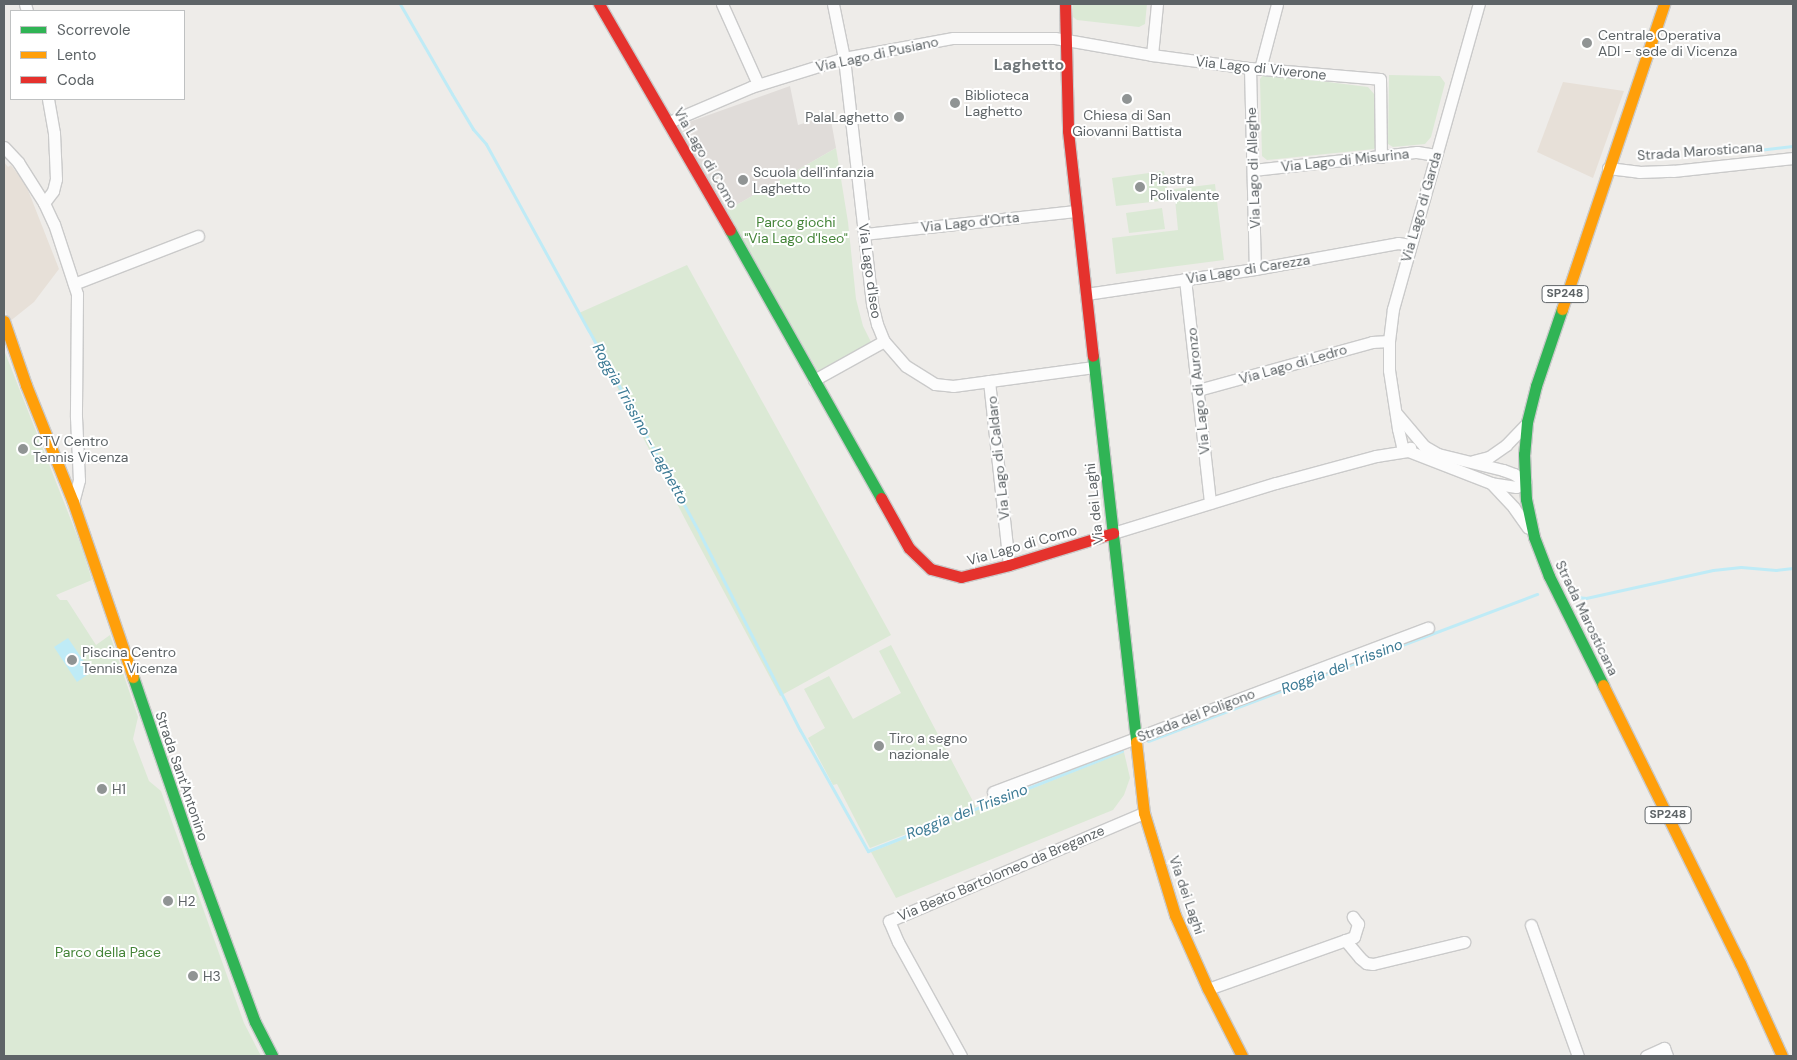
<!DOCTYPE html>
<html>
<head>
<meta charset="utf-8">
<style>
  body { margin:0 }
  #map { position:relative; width:1797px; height:1060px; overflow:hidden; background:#eeece9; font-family:"DM Sans",sans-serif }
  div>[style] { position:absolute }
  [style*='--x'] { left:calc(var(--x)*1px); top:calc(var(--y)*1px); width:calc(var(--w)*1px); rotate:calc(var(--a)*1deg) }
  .commercial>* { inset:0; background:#e7e0d8 }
  .education>* { inset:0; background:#e0dcd9 }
  .green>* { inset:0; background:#dbe9d5 }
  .water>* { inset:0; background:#bfebf6 }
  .stream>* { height:3px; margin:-1.5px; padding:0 1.5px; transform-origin:1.5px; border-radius:1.5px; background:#bfebf6 }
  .roads { filter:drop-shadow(1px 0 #cacaca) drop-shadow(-1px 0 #cacaca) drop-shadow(0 1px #cacaca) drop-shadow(0 -1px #cacaca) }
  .street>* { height:11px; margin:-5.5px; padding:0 5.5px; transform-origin:5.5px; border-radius:5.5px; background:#fcfcfc }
  .fast>* { height:11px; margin:-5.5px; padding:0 5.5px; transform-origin:5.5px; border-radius:5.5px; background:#30b455 }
  .slow>* { height:11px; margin:-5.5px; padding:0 5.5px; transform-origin:5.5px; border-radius:5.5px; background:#ff9f0a }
  .jam>* { height:11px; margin:-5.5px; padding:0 5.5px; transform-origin:5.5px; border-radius:5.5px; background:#e5322d }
  .dots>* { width:14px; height:14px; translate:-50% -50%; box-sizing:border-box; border:2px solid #fff; border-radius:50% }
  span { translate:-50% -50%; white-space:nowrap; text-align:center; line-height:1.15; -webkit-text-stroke:4px #fff; paint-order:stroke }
  .shield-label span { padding:1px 4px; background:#fff; border:1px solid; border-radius:4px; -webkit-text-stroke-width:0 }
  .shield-label { font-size:12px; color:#5e6467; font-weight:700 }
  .poi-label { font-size:14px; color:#5e6467 }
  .left { translate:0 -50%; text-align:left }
  .right { translate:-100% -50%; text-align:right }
  .street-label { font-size:14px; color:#5e6467 }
  .park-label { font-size:14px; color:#448438 }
  .water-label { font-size:15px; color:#3d7b95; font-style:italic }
  .quarter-label { font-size:16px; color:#6f7679; font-weight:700 }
  .frame { position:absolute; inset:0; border:5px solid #5e6467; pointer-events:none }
  .legend { position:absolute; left:10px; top:10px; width:175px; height:90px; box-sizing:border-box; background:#fff; border:1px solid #bfc1c2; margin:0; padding:6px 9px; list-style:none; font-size:15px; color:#5e6467 }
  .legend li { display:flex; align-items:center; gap:10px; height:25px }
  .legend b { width:25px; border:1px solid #bfc1c2 }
</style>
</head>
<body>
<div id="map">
  <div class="commercial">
    <div style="clip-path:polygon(1563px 82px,1624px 91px,1593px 178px,1537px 152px)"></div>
    <div style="clip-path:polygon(4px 162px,8px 167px,11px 165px,26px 185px,59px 269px,34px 302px,9px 322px,4px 306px)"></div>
  </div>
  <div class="education">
    <div style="clip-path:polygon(790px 86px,798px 125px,830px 115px,836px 148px,724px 212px,675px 127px)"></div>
  </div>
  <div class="green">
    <div style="clip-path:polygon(1073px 4px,1147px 4px,1145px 24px,1139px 27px,1077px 20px,1073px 17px)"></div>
    <div style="clip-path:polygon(1264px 74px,1368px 87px,1375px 95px,1376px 146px,1374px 149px,1267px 160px,1262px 156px,1260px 79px)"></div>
    <div style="clip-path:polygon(1389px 75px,1440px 76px,1445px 83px,1431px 137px,1425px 144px,1393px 147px,1388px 144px)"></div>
    <div style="clip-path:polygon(836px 148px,848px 222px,856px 299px,863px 326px,872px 344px,818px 371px,724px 212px)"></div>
    <div style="clip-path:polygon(1164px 171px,1169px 200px,1116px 206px,1112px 178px)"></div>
    <div style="clip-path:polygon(1215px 184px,1224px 260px,1116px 274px,1112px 238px,1178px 230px,1174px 189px)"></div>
    <div style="clip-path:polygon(1162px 208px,1165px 229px,1129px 233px,1126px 213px)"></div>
    <div style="clip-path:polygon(687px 265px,891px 635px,780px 696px,686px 521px,579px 313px)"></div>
    <div style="clip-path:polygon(4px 350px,82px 548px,92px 580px,56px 595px,60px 600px,67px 600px,96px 645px,110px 635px,138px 717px,133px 739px,149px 781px,161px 791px,244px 1023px,261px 1056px,4px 1056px)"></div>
    <div style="clip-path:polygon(891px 645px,976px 807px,870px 848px,837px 784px,833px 785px,808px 738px,825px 728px,804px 689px,829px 676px,853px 719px,901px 693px,879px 651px)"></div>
    <div style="clip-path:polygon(1124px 752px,1130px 778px,1124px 795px,1113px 810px,896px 898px,871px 852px)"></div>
  </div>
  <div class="water">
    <div style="clip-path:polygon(68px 638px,91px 672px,77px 682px,54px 647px)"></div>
  </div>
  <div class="stream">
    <div style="--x:400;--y:4;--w:104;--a:60"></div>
    <div style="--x:452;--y:94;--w:41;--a:59"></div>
    <div style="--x:473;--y:129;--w:20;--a:49"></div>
    <div style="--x:486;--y:144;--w:213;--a:61.2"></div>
    <div style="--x:589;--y:331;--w:231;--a:61.3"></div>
    <div style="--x:700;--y:534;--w:220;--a:63"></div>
    <div style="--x:800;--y:730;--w:139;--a:60.7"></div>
    <div style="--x:868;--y:851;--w:273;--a:-21.5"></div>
    <div style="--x:1750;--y:151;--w:43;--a:-6.6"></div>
    <div style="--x:1565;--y:584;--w:18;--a:47"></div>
    <div style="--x:1577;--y:597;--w:9;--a:6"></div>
    <div style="--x:1586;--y:598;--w:130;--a:-12.4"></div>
    <div style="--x:1713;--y:570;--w:28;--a:-6"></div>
    <div style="--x:1741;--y:567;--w:35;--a:5"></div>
    <div style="--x:1776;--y:570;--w:17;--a:-7"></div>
    <div style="--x:1148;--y:741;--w:416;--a:-20.7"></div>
  </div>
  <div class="roads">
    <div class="street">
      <div style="--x:25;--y:4;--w:7;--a:74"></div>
      <div style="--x:722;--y:4;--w:88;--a:65.8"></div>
      <div style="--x:833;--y:4;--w:55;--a:78.5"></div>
      <div style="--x:844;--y:58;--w:248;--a:83.5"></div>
      <div style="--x:872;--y:304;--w:21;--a:76"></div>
      <div style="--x:877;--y:324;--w:18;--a:68"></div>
      <div style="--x:884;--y:341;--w:33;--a:49"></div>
      <div style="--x:906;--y:366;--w:34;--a:32"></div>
      <div style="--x:935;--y:384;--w:18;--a:6"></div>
      <div style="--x:953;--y:386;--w:142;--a:-7.7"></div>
      <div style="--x:1152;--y:55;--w:51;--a:-84.4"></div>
      <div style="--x:1250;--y:68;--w:201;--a:88.6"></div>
      <div style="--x:1260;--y:69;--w:67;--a:-75.3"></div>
      <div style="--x:669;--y:122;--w:89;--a:-23.1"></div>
      <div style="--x:751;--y:87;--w:97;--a:-17.3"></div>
      <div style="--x:844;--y:58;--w:111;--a:-10.4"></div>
      <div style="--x:953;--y:38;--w:102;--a:0"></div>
      <div style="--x:1055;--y:38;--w:98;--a:9.9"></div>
      <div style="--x:1152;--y:55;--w:99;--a:7.6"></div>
      <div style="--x:1250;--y:68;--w:130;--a:4.8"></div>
      <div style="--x:1380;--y:79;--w:78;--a:89.3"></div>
      <div style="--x:4;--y:147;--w:21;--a:47"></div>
      <div style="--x:18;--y:162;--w:49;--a:57.6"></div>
      <div style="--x:44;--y:203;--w:23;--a:65"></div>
      <div style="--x:54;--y:224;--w:74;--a:71.8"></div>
      <div style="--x:77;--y:294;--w:123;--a:90.5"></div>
      <div style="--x:76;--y:417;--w:63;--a:87.3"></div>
      <div style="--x:79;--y:480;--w:23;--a:105"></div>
      <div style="--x:1608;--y:168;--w:31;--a:7"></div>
      <div style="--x:1639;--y:172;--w:34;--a:-2"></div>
      <div style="--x:1673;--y:171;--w:121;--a:-6.2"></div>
      <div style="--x:1253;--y:170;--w:165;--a:-6.3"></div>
      <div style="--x:1417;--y:152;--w:19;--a:9"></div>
      <div style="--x:44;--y:203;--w:15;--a:-53"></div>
      <div style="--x:53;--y:191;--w:12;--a:-76"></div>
      <div style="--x:56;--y:179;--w:46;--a:-92.5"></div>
      <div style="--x:54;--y:133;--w:35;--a:-100"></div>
      <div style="--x:864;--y:234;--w:214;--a:-6.2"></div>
      <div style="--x:1185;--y:279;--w:225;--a:83.6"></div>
      <div style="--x:74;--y:284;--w:133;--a:-21.2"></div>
      <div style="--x:1086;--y:294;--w:171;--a:-8.4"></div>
      <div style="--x:1255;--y:269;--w:145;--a:-10.3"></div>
      <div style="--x:1398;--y:243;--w:12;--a:9"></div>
      <div style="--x:814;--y:380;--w:80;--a:-29.1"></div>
      <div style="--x:989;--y:381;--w:185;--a:83.8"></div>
      <div style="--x:1198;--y:390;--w:180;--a:-15.4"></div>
      <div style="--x:1372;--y:342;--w:17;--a:-3"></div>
      <div style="--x:1397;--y:414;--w:42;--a:49.8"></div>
      <div style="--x:1424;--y:446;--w:16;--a:30"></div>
      <div style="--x:1438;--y:454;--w:67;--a:13.8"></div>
      <div style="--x:1503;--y:470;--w:12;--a:20"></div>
      <div style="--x:1514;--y:474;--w:14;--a:36"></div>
      <div style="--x:1525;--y:482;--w:10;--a:151"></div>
      <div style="--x:1516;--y:487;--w:25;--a:-171"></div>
      <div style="--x:1491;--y:483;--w:89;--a:-158.9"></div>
      <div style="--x:1408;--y:451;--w:8;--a:-140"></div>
      <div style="--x:1402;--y:446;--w:17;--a:-103"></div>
      <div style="--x:1398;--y:429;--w:60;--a:-98.7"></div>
      <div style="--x:1389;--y:370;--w:29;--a:-90"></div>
      <div style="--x:1389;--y:341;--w:32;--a:-83"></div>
      <div style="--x:1393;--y:309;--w:317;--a:-74.3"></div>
      <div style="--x:1473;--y:461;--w:16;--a:-14"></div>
      <div style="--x:1489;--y:457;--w:21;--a:-35"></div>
      <div style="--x:1506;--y:445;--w:29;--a:-46"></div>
      <div style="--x:1491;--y:483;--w:34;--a:47"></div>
      <div style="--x:1514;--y:508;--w:24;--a:55"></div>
      <div style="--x:1113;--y:533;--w:170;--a:-17.1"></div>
      <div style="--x:1276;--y:483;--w:104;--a:-15.1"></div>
      <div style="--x:1376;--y:456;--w:32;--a:-9"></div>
      <div style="--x:1408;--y:451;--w:4;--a:-56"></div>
      <div style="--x:993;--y:792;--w:465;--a:-20.7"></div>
      <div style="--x:1531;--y:925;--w:139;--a:70.3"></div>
      <div style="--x:1345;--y:940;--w:23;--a:50"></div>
      <div style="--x:1360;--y:958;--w:8;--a:40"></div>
      <div style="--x:1366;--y:963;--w:7;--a:8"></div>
      <div style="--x:1373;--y:964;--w:94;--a:-13.6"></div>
      <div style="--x:1208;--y:989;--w:155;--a:-19.6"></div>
      <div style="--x:1354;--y:937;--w:14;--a:-73"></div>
      <div style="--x:1358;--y:924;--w:9;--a:-126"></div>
      <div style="--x:961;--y:1056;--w:130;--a:-118.9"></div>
      <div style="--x:898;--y:942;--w:23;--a:-113"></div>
      <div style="--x:889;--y:921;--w:277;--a:-23"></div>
      <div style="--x:1646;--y:1056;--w:20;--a:-24"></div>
      <div style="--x:1664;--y:1048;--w:9;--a:69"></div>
    </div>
    <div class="fast">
      <div style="--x:730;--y:230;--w:308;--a:60.6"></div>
      <div style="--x:1562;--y:309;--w:81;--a:108.7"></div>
      <div style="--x:1536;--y:386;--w:37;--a:104"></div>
      <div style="--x:1527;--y:422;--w:32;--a:95"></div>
      <div style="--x:1524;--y:454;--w:45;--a:87.5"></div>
      <div style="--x:1526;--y:499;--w:39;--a:78"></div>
      <div style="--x:1534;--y:537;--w:42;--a:69"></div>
      <div style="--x:1549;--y:576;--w:122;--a:63.6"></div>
      <div style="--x:1093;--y:356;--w:388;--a:83.6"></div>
      <div style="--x:133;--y:677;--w:194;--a:71.1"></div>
      <div style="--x:196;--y:861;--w:171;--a:69.9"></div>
      <div style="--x:255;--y:1022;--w:38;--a:63"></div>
    </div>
    <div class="slow">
      <div style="--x:1562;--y:309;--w:322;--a:-71.5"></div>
      <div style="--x:4;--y:321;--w:68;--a:71"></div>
      <div style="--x:26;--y:385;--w:126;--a:68.1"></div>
      <div style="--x:73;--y:502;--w:185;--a:71.1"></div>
      <div style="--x:1603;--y:685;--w:310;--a:63.8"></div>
      <div style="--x:1740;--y:963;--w:102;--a:65.7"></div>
      <div style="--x:1136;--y:742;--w:71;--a:83.6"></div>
      <div style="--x:1144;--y:813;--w:107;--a:73.1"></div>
      <div style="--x:1175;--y:915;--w:81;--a:66"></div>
      <div style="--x:1208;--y:989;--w:75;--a:63.1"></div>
    </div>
    <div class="jam">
      <div style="--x:599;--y:4;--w:261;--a:59.9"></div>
      <div style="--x:1065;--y:4;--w:127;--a:88.6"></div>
      <div style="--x:1068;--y:131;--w:226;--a:83.7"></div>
      <div style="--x:881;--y:498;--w:57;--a:60.8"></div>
      <div style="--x:909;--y:548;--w:30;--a:44"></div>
      <div style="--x:931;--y:569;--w:31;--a:15"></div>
      <div style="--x:961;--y:577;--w:49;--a:-14"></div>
      <div style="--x:1009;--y:565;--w:109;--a:-17.1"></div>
    </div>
  </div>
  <div class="dots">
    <div style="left:1587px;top:43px;background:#909494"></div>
    <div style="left:1127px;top:99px;background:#909494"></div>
    <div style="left:955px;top:103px;background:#909494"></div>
    <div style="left:899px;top:117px;background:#909494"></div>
    <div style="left:743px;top:180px;background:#909494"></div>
    <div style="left:1140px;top:187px;background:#909494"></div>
    <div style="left:23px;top:449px;background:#909494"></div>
    <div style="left:72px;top:660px;background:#909494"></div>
    <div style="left:879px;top:746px;background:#909494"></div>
    <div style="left:102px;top:789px;background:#909494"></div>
    <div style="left:168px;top:901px;background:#909494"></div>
    <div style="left:193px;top:976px;background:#909494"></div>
  </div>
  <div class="shield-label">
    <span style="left:1565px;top:294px">SP248</span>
    <span style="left:1668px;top:815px">SP248</span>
  </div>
  <div class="poi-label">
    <span class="left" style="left:1598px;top:43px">Centrale Operativa<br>ADI - sede di Vicenza</span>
    <span class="left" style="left:965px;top:103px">Biblioteca<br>Laghetto</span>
    <span style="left:1127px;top:123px">Chiesa di San<br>Giovanni Battista</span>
    <span class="right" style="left:889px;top:117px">PalaLaghetto</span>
    <span class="left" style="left:753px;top:180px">Scuola dell'infanzia<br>Laghetto</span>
    <span class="left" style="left:1150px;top:187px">Piastra<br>Polivalente</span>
    <span class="left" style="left:33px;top:449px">CTV Centro<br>Tennis Vicenza</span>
    <span class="left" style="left:82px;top:660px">Piscina Centro<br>Tennis Vicenza</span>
    <span class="left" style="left:889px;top:746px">Tiro a segno<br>nazionale</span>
    <span class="left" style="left:112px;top:789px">H1</span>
    <span class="left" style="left:178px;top:901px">H2</span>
    <span class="left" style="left:203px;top:976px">H3</span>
  </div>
  <div class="street-label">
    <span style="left:877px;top:54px;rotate:-12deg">Via Lago di Pusiano</span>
    <span style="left:1261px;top:68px;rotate:6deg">Via Lago di Viverone</span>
    <span style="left:1700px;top:151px;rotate:-4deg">Strada Marosticana</span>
    <span style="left:706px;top:158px;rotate:60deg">Via Lago di Como</span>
    <span style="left:1345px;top:160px;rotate:-6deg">Via Lago di Misurina</span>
    <span style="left:1253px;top:168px;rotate:-92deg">Via Lago di Alleghe</span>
    <span style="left:1421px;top:207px;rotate:-74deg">Via Lago di Garda</span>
    <span style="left:970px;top:222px;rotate:-6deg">Via Lago d'Orta</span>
    <span style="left:1248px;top:269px;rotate:-9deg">Via Lago di Carezza</span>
    <span style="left:870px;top:271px;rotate:82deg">Via Lago d'Iseo</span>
    <span style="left:1293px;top:364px;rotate:-16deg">Via Lago di Ledro</span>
    <span style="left:1198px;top:391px;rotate:-96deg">Via Lago di Auronzo</span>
    <span style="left:998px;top:458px;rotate:-96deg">Via Lago di Caldaro</span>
    <span style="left:1094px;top:504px;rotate:-96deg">Via dei Laghi</span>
    <span style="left:1022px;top:545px;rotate:-16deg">Via Lago di Como</span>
    <span style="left:1587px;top:618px;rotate:64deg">Strada Marosticana</span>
    <span style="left:1196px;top:715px;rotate:-21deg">Strada del Poligono</span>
    <span style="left:182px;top:776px;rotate:71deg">Strada Sant'Antonino</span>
    <span style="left:1001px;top:873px;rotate:-23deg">Via Beato Bartolomeo da Breganze</span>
    <span style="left:1187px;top:895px;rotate:71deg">Via dei Laghi</span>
  </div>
  <div class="park-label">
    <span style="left:796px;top:230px">Parco giochi<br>"Via Lago d'Iseo"</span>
    <span style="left:108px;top:952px">Parco della Pace</span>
  </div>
  <div class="water-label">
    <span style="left:640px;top:424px;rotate:61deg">Roggia Trissino - Laghetto</span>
    <span style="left:1342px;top:667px;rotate:-21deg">Roggia del Trissino</span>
    <span style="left:967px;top:812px;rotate:-21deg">Roggia del Trissino</span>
  </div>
  <div class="quarter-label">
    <span style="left:1029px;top:65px">Laghetto</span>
  </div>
  <div class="frame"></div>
  <ul class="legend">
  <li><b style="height:6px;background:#30b455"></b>Scorrevole</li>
  <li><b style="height:6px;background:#ff9f0a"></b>Lento</li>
  <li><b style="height:6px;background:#e5322d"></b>Coda</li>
  </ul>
</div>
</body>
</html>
